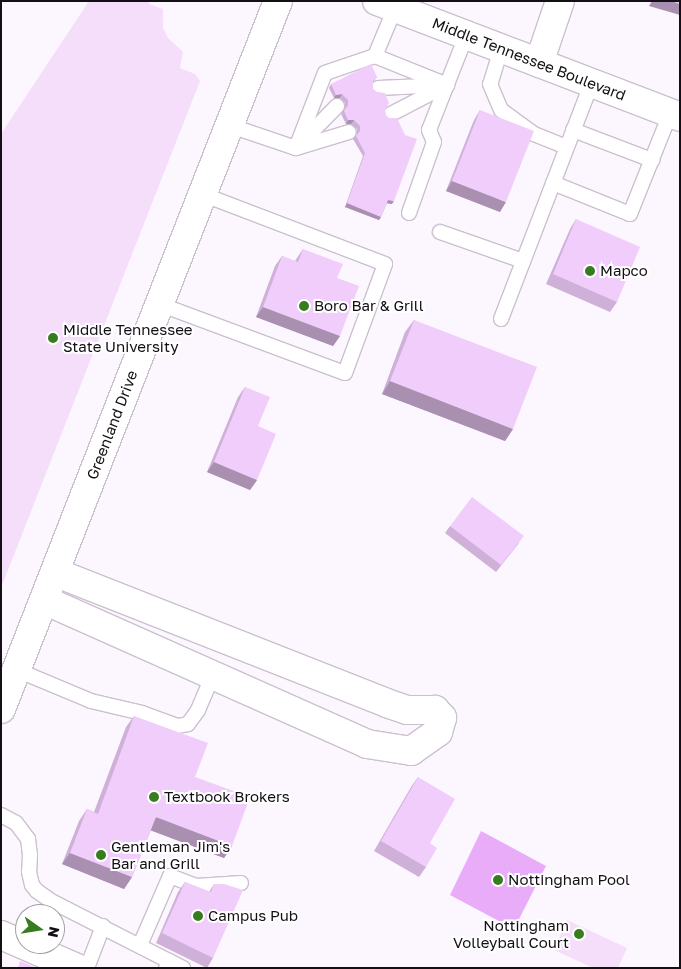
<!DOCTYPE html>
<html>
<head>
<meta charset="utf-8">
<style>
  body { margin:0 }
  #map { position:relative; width:681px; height:969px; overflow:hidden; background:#fcf7fe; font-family:"Golos Text",sans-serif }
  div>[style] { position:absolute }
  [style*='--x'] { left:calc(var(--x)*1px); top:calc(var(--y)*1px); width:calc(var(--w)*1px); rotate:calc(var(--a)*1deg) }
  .green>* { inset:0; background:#f4defa }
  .water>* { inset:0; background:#e8acf8 }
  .roads { filter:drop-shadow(1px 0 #ccc0cf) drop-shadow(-1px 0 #ccc0cf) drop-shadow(0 1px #ccc0cf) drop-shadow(0 -1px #ccc0cf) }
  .service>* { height:14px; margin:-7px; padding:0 7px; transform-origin:7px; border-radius:7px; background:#fff }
  .minor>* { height:28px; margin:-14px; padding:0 14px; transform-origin:14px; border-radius:14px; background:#fff }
  .tertiary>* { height:28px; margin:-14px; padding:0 14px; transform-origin:14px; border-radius:14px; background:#fff }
  .secondary>* { height:28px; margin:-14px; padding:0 14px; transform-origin:14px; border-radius:14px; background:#fff }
  .wall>* { inset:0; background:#cfb0d8 }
  .shaded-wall>* { inset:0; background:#a990b0 }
  .building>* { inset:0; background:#f1cdfb }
  .dots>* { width:14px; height:14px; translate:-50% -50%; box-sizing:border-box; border:2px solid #fff; border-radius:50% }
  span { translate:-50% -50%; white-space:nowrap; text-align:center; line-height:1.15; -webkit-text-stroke:4px #fff; paint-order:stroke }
  .street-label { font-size:15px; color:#130f14 }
  .poi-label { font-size:15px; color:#130f14 }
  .left { translate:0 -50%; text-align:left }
  .right { translate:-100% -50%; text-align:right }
  .frame { position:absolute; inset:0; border:2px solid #130f14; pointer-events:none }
  .north { position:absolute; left:15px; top:904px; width:50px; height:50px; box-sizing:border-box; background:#fff; border:1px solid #a19fa1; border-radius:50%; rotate:103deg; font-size:14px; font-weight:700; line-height:20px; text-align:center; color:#130f14 }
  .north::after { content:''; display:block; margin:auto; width:18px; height:22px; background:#377c1f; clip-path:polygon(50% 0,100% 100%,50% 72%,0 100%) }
</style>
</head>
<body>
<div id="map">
  <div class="green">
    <div style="clip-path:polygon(89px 1px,149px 1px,149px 4px,163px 9px,163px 28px,168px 38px,183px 52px,180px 68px,195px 74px,200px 81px,1px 588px,1px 134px)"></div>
    <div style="clip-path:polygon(567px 920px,627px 948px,618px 968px,593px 968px,554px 950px)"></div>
  </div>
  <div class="water">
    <div style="clip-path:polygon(481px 831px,546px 866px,514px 929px,450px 895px)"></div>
  </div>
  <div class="roads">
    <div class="service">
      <div style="--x:501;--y:49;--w:37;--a:107"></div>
      <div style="--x:490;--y:84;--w:28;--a:67"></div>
      <div style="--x:501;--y:110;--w:41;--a:36"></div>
      <div style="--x:534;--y:134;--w:35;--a:22"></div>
      <div style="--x:375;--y:56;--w:78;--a:21.9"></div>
      <div style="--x:447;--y:85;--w:69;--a:177.5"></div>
      <div style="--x:337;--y:106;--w:59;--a:134.3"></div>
      <div style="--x:296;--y:148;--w:55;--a:-16.8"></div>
      <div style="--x:391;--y:114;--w:59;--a:-27.4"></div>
      <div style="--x:228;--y:125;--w:72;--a:18.7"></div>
      <div style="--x:296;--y:148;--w:80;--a:-68.9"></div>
      <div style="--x:325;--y:73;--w:53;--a:-18.8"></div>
      <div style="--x:375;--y:56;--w:52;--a:-67.4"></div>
      <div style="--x:573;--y:130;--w:85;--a:20.8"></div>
      <div style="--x:553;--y:183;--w:83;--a:21.9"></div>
      <div style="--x:630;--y:214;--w:108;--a:-68.2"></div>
      <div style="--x:409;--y:213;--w:75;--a:-70.6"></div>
      <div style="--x:434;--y:142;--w:13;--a:-113"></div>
      <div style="--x:429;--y:130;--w:101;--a:-68.5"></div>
      <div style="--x:440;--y:232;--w:88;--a:19.3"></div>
      <div style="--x:159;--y:304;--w:198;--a:20.4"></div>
      <div style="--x:345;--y:373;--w:116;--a:-69.8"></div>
      <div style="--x:385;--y:264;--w:196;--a:-159.1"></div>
      <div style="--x:501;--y:319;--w:252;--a:-69"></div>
      <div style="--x:17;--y:670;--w:80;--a:22.7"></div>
      <div style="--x:91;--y:701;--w:52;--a:13.2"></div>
      <div style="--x:142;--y:713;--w:38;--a:20"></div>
      <div style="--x:178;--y:726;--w:10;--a:-11"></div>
      <div style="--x:188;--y:724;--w:17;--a:-54"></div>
      <div style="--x:198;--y:710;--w:38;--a:-67"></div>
      <div style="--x:1;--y:815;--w:17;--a:28"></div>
      <div style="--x:16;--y:823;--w:20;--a:53"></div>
      <div style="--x:28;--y:839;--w:16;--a:83"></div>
      <div style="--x:30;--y:855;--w:17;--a:93"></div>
      <div style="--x:29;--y:872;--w:13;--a:77"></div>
      <div style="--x:32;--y:885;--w:8;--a:50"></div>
      <div style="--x:37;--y:891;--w:19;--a:35"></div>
      <div style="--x:53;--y:902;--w:130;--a:27"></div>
      <div style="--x:169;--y:961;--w:8;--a:113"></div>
      <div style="--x:140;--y:945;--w:75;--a:-66.5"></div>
      <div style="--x:170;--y:876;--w:28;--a:21"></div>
      <div style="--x:196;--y:886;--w:45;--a:-3.8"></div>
      <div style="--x:169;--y:961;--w:16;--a:27"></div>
      <div style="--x:87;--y:968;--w:45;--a:-69.1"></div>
    </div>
    <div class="minor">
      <div style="--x:539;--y:63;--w:65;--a:-71.3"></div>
      <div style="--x:44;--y:600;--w:354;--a:24"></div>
      <div style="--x:367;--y:744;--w:45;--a:9"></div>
      <div style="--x:411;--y:751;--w:33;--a:-35"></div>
      <div style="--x:438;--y:732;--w:15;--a:-74"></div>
      <div style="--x:442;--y:718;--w:11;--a:-131"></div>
      <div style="--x:435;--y:710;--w:28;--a:180"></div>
      <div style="--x:407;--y:710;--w:21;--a:-161"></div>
      <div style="--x:387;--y:703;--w:357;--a:-158.5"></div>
      <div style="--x:1;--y:935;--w:83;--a:23.5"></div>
    </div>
    <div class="tertiary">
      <div style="--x:1;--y:709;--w:760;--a:-68.63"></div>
    </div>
    <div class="secondary">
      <div style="--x:377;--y:1;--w:324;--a:20.9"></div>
    </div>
  </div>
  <div class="wall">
    <div style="clip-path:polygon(377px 77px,373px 82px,373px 89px,385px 110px,392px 204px,387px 203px,381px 217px,379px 220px,345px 207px,363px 156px,353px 139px,357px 134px,357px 129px,351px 124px,346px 124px,341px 114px,345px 108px,345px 103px,340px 98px,334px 98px,329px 88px,331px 84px)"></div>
    <div style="clip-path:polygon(480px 110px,500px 212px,446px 191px,474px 120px)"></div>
    <div style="clip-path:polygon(576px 219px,617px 302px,610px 312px,546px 284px,570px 229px)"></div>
    <div style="clip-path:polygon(303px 249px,337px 278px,340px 336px,333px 346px,256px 317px,275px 266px,282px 256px,295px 261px)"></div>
    <div style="clip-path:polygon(414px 320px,513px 429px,505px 441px,382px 394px,405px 332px)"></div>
    <div style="clip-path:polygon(245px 387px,258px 426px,257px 480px,250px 490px,207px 472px,238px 397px)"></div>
    <div style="clip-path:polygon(450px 526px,519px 543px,496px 572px,445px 533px)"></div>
    <div style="clip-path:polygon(134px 716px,195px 777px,232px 846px,224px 858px,151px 830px,132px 877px,124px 889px,62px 864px,79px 821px,87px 809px,94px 812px,126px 727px)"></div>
    <div style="clip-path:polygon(418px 777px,430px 843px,426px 867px,419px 877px,374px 851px,411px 787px)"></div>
    <div style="clip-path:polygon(185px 882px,209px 892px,214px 884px,213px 958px,207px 968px,156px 943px,178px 892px)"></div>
  </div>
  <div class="shaded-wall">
    <div style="clip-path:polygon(652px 1px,672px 1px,680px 4px,680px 15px,649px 6px)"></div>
    <div style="clip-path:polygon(342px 94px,340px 98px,334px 98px,336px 95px)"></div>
    <div style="clip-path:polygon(348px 120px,354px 120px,351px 124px,346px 124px)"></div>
    <div style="clip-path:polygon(452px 181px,506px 202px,500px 212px,446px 191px)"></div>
    <div style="clip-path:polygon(388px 200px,394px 201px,392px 204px,386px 203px)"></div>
    <div style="clip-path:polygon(347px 203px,381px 217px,379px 220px,345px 207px)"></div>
    <div style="clip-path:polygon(263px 307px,340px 336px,333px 346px,256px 317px)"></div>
    <div style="clip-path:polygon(390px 381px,513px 429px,505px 441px,382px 394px)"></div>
    <div style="clip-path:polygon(214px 462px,257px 480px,250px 490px,207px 472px)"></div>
    <div style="clip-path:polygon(156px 817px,232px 846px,224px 858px,147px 829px)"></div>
    <div style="clip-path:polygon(70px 853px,132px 877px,124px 889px,62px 864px)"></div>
  </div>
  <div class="building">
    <div style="clip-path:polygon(672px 1px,680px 1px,680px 4px)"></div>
    <div style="clip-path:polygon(371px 64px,377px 77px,373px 81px,373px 89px,377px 92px,385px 93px,389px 103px,385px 110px,386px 115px,389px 118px,397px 118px,405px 135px,417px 139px,394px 201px,388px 200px,381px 217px,347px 203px,365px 153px,356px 136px,360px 131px,360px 126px,354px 120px,348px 120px,344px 111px,348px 105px,348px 100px,342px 94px,336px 95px,331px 84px)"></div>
    <div style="clip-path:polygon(480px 110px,534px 131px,506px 202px,452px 181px)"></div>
    <div style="clip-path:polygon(576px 219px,640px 247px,617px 302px,553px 274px)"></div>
    <div style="clip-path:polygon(303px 249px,343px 264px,337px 278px,359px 286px,340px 336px,263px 307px,282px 256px,298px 262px)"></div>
    <div style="clip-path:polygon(414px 320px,537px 367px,513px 429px,390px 381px)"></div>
    <div style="clip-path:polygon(245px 387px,270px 397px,258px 426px,276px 434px,257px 480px,214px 462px)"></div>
    <div style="clip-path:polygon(472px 497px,524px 536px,501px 565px,450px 526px)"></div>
    <div style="clip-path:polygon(134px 716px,208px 743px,195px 777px,250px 797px,232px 846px,156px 817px,132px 877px,70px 853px,87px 809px,98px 814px)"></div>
    <div style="clip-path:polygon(418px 777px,455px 799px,430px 843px,437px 848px,426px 867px,381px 841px)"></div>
    <div style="clip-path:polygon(185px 882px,211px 892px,214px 884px,224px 884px,243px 890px,213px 958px,162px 933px)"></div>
    <div style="clip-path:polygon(20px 961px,37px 968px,18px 968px)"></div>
  </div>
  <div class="dots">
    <div style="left:590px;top:271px;background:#377c1f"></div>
    <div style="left:304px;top:306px;background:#377c1f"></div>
    <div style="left:53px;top:338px;background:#377c1f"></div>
    <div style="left:154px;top:797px;background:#377c1f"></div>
    <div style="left:101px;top:855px;background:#377c1f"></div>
    <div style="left:498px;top:880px;background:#377c1f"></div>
    <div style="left:198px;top:916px;background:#377c1f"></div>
    <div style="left:579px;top:934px;background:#377c1f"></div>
  </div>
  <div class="street-label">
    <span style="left:529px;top:59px;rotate:21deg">Middle Tennessee Boulevard</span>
    <span style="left:112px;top:425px;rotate:-69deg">Greenland Drive</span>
  </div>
  <div class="poi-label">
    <span class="left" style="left:600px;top:271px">Mapco</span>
    <span class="left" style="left:314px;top:306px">Boro Bar &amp; Grill</span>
    <span class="left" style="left:63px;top:338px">Middle Tennessee<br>State University</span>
    <span class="left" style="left:164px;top:797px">Textbook Brokers</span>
    <span class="left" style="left:111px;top:855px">Gentleman Jim's<br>Bar and Grill</span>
    <span class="left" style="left:508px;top:880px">Nottingham Pool</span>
    <span class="left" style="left:208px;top:916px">Campus Pub</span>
    <span class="right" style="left:569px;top:934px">Nottingham<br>Volleyball Court</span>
  </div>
  <div class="frame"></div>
  <div class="north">N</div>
</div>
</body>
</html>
